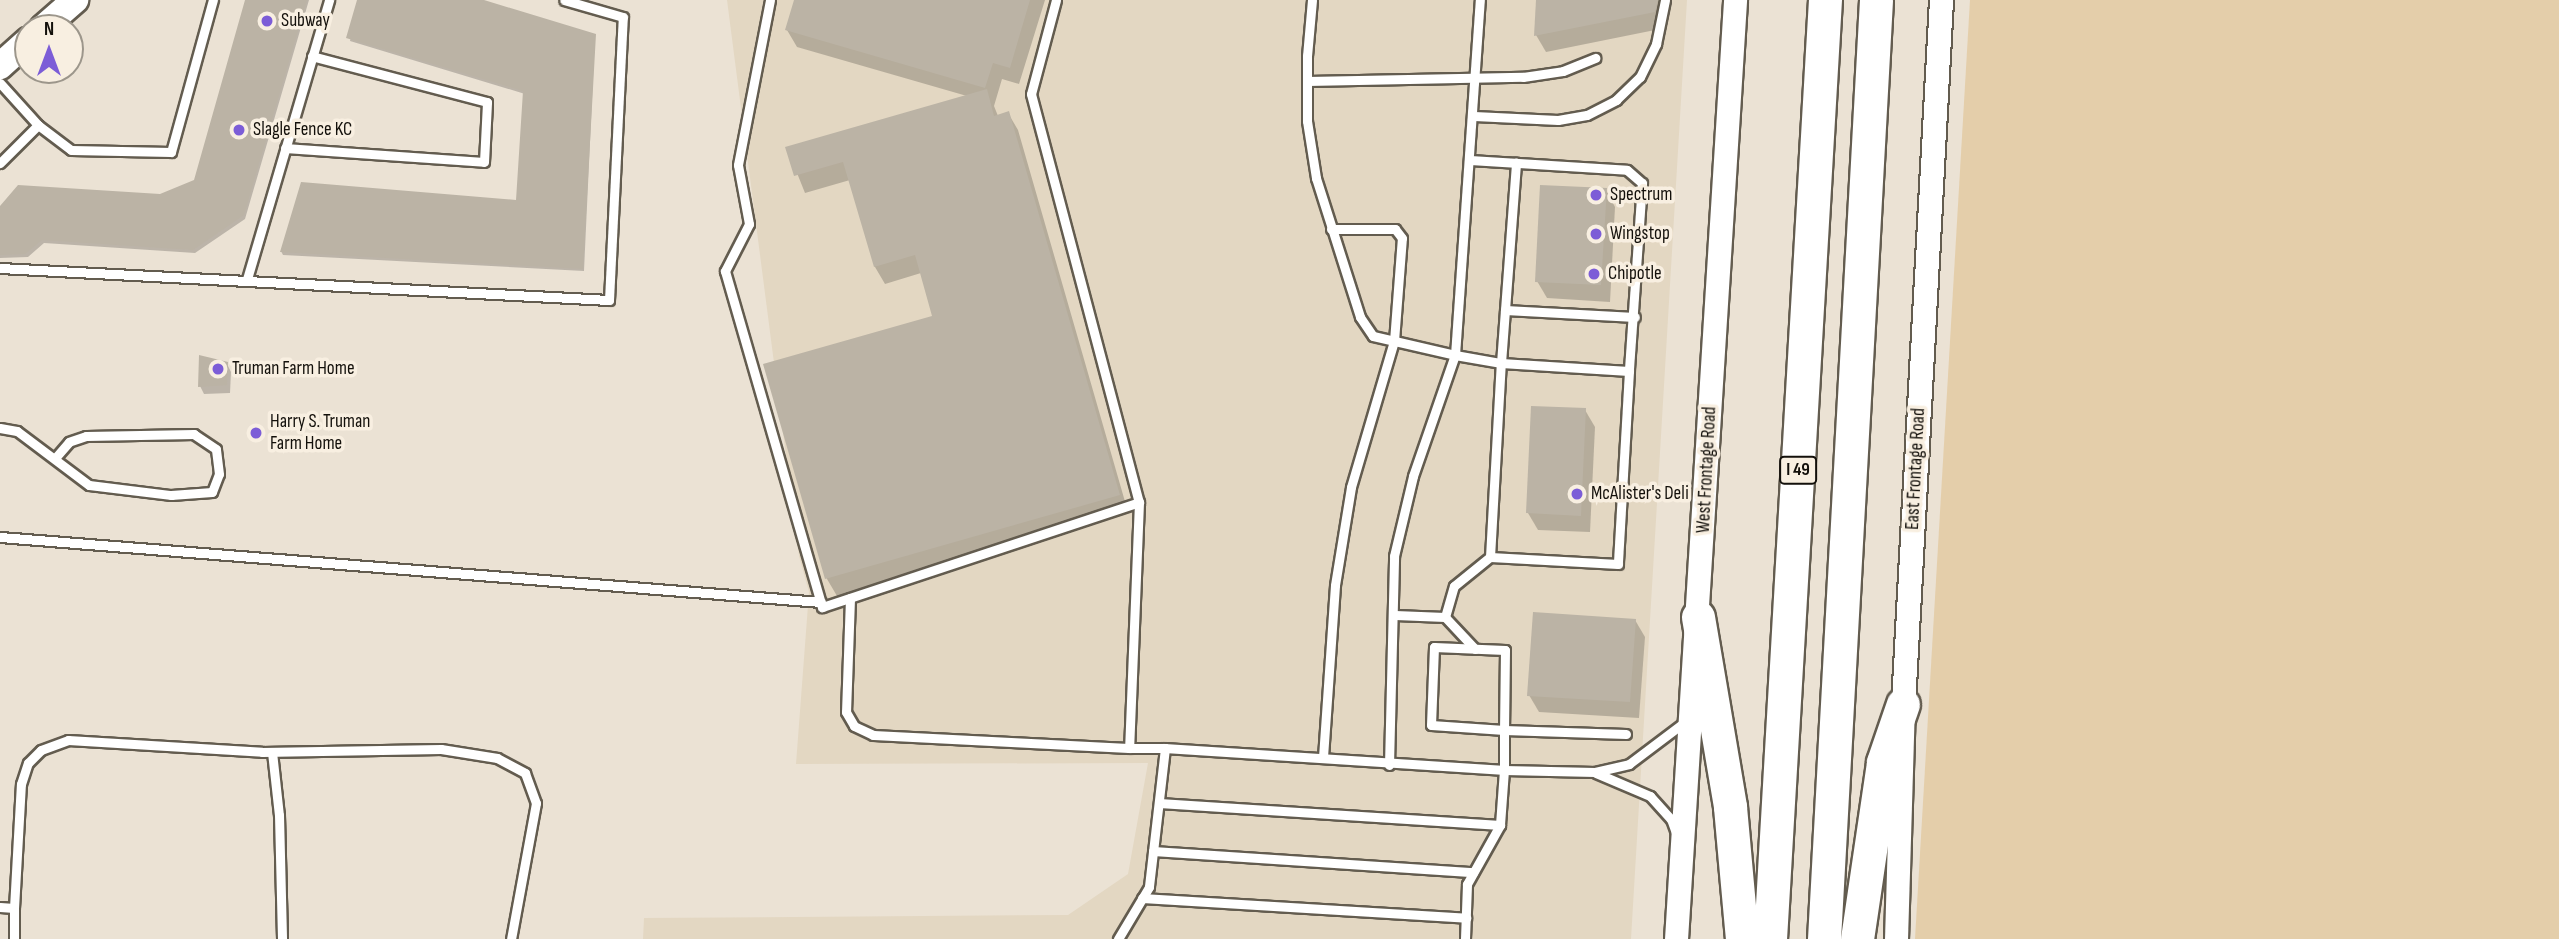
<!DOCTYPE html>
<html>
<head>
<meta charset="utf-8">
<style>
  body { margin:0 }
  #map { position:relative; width:2559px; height:939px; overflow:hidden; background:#ebe2d4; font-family:"Sofia Sans Condensed",sans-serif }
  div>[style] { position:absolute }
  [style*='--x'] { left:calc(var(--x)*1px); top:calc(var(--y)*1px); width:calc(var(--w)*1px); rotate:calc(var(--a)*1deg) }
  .built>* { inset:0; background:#e3d7c2 }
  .green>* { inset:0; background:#e4ceaa }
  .shadow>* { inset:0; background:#0003 }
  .building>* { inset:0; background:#bbb3a5 }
  .roads { filter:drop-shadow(2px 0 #635c4f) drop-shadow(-2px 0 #635c4f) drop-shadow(0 2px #635c4f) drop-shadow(0 -2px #635c4f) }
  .service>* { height:9px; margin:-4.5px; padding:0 4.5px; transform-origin:4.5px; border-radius:4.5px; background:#fff }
  .tertiary>* { height:23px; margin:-11.5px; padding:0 11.5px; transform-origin:11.5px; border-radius:11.5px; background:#fff }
  .secondary>* { height:26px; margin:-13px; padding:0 13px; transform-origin:13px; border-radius:13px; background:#fff }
  .motorway>* { height:33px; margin:-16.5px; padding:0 16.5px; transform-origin:16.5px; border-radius:16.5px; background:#fff }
  .dots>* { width:19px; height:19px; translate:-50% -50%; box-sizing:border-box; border:4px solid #f8efe1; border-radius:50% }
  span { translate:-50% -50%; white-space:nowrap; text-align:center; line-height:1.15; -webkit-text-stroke:7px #f8efe1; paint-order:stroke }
  .shield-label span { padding:2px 5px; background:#f8efe1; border:2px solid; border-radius:5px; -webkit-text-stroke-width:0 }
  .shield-label { font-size:18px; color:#13100b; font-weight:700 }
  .poi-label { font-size:19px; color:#13100b }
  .left { translate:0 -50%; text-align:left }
  .street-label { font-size:19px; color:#13100b }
  .north { position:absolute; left:14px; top:14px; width:70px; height:70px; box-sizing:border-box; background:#f8efe1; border:2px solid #9c968b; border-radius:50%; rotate:0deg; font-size:19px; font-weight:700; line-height:28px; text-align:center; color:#13100b }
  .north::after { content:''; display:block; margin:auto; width:24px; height:32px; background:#7c5dd7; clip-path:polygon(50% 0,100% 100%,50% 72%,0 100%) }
</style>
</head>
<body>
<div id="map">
  <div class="built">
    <div style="clip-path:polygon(727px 0,1687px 0,1631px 939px,643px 939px,644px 918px,1068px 915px,1128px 874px,1148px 763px,796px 764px,809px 592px,799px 556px)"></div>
  </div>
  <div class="green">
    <div style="clip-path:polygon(1970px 0,2559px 0,2559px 939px,1915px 939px)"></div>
  </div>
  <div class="shadow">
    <div style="clip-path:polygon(246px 0,309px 0,245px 219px,195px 253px,44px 243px,28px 257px,0 258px,0 208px,161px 196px,196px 181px)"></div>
    <div style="clip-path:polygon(359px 0,478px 0,595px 35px,584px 271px,283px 255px,281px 251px,518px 201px,525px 94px,350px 41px)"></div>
    <div style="clip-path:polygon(796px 0,1045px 0,1019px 84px,1002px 79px,994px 106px,998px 116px,1008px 113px,1018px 130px,1128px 512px,837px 596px,827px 579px,765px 366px,934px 317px,921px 273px,885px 284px,875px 267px,850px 180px,805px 193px,787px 148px,967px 96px,797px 47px,787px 30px)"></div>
    <div style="clip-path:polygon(1538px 0,1662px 0,1669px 13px,1665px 28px,1546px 52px,1536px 35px)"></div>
    <div style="clip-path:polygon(1606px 190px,1615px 207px,1610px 302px,1547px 298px,1537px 281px)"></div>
    <div style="clip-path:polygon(201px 357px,227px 364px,231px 372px,230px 393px,204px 394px,200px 386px)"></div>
    <div style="clip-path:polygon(1585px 410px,1595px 427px,1590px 532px,1538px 530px,1528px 513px)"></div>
    <div style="clip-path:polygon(1635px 620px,1645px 637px,1639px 718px,1539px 712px,1529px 695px)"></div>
  </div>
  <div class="building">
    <div style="clip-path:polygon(245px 0,307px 0,244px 215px,193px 250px,42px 240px,25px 254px,0 255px,0 206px,18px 185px,160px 194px,194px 180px)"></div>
    <div style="clip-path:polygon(357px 0,484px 0,596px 34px,583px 269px,280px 252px,301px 182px,516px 200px,523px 91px,346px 38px)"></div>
    <div style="clip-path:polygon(794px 0,1030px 0,1010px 68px,993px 63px,985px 88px,785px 30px)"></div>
    <div style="clip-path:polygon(1536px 0,1658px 0,1655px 12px,1534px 36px)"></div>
    <div style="clip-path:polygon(987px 89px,994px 116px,1009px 111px,1120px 495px,825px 579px,763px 364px,932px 316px,915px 255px,874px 267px,843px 162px,794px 176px,785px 147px)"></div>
    <div style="clip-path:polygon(1540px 185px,1607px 188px,1601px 285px,1535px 282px)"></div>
    <div style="clip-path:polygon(199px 355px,228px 362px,227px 385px,198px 387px)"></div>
    <div style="clip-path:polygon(1531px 406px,1586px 408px,1581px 516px,1526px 513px)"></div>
    <div style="clip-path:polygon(1533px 612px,1636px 619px,1630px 702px,1527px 696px)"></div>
  </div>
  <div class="roads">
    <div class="service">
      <div style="--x:770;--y:0;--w:168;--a:101"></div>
      <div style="--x:738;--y:165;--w:60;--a:79.4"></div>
      <div style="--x:749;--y:224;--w:53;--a:117.1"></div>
      <div style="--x:725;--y:271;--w:350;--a:73.9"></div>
      <div style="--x:822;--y:607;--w:334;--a:-18.3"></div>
      <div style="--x:1056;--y:0;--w:97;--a:104.9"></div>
      <div style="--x:1031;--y:94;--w:422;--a:75.2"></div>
      <div style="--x:1139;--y:502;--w:246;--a:92.3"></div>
      <div style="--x:1129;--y:748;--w:36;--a:0"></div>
      <div style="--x:1165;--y:748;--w:140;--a:96.6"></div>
      <div style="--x:1149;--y:887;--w:61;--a:120.8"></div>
      <div style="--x:1312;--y:0;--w:56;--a:95.1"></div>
      <div style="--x:1307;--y:56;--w:65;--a:90"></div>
      <div style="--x:1307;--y:121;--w:58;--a:81"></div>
      <div style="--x:1316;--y:178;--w:146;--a:72.4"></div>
      <div style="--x:1360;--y:317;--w:23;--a:56"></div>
      <div style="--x:1373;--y:336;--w:84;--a:13"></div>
      <div style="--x:1455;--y:355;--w:47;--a:9.9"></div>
      <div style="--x:1501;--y:363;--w:128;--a:3.6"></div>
      <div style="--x:1629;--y:371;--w:193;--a:93.3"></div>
      <div style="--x:1618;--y:564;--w:128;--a:-176.9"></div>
      <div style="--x:1490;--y:557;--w:194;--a:-86.8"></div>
      <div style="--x:1501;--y:363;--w:201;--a:-85.7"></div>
      <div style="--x:1307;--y:81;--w:216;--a:-1.1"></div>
      <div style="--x:1523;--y:77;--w:40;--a:-8.5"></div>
      <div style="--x:1563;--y:71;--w:35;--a:-22"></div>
      <div style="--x:0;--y:83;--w:57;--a:47.9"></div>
      <div style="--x:38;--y:125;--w:54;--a:135"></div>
      <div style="--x:1474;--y:116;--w:84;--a:2.7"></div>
      <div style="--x:1558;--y:120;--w:29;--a:-10"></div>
      <div style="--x:1587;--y:115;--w:33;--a:-27"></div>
      <div style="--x:1616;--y:100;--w:33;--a:-44"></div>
      <div style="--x:1640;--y:77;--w:37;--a:-64"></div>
      <div style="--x:1656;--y:44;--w:45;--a:-78.4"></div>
      <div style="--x:38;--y:125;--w:41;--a:37.1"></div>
      <div style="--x:71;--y:150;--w:100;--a:1.1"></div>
      <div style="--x:171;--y:152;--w:158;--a:-74.6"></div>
      <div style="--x:285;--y:148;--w:199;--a:4"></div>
      <div style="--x:484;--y:162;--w:60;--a:-87.1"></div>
      <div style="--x:487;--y:102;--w:181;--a:-165.3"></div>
      <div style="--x:1470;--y:160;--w:157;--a:3.6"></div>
      <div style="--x:1627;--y:170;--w:20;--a:41"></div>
      <div style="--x:1642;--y:183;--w:188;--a:94"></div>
      <div style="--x:0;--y:268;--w:610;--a:3.01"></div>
      <div style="--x:609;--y:300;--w:283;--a:-87.2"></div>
      <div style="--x:623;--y:17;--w:61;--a:-163.9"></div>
      <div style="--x:247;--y:279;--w:291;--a:-73.6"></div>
      <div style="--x:1505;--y:310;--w:130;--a:3.1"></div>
      <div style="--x:0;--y:428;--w:17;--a:10"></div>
      <div style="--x:17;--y:431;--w:90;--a:36.9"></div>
      <div style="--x:89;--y:485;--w:83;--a:7"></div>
      <div style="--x:171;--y:495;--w:41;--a:-4.2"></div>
      <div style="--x:212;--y:492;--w:19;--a:-69"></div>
      <div style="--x:219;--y:474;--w:25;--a:-97"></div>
      <div style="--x:216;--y:449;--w:27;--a:-146"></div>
      <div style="--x:194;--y:434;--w:108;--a:178.9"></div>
      <div style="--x:86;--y:436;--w:18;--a:161"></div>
      <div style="--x:69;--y:442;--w:20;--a:131"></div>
      <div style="--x:0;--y:537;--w:823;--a:4.53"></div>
      <div style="--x:850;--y:598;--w:114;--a:92"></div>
      <div style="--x:846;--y:712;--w:16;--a:60"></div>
      <div style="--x:854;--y:726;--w:21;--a:25"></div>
      <div style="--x:873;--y:735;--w:256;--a:2.9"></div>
      <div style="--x:1395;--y:615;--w:50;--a:2.3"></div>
      <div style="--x:1445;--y:617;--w:44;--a:46.8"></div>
      <div style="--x:1445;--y:617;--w:32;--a:-74"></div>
      <div style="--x:1454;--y:586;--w:46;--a:-38.9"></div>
      <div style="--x:1626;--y:734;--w:122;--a:-178.1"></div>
      <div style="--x:1504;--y:730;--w:73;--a:-176.1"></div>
      <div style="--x:1431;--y:725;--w:78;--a:-87.8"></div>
      <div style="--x:1434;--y:647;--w:71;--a:2.4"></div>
      <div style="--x:1505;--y:650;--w:80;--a:90.7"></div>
      <div style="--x:1504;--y:730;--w:40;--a:90"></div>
      <div style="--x:1504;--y:770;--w:91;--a:1.3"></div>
      <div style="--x:1595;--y:772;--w:35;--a:-13"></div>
      <div style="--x:1629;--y:764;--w:71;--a:-37"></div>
      <div style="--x:1165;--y:748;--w:340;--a:3.7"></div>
      <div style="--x:1504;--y:770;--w:55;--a:94.2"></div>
      <div style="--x:1500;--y:825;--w:68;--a:119.2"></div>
      <div style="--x:1467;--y:884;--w:55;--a:92.1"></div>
      <div style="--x:272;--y:752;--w:63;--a:83.7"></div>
      <div style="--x:279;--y:815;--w:124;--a:88.6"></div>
      <div style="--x:1323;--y:757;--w:172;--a:-86"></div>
      <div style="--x:1335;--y:585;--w:99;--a:-80.7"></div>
      <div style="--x:1351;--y:487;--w:152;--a:-73.6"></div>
      <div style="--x:1394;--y:341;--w:103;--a:-85.6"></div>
      <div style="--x:1402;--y:238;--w:11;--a:-128"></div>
      <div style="--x:1395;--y:229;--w:64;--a:180"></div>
      <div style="--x:1389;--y:765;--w:209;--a:-88.6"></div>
      <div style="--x:1394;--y:556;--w:82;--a:-76.6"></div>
      <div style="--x:1413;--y:476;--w:128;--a:-70.9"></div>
      <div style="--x:1455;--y:355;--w:356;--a:-86"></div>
      <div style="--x:1596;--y:773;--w:59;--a:23.1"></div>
      <div style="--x:1650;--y:796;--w:31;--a:48"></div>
      <div style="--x:1671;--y:819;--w:15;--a:70"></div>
      <div style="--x:1159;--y:803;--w:342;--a:3.7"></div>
      <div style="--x:1153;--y:851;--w:321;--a:3.8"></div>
      <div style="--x:1142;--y:898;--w:325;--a:3.5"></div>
      <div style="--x:0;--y:907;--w:14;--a:4"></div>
      <div style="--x:14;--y:908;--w:31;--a:90"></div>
      <div style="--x:14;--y:908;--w:124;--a:-86.8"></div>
      <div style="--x:21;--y:784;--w:22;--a:-72"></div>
      <div style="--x:28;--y:763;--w:18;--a:-45"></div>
      <div style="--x:41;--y:750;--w:29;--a:-20"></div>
      <div style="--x:68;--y:740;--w:194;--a:3.5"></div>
      <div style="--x:262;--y:752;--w:179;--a:-1"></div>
      <div style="--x:441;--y:749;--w:57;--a:9.1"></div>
      <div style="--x:497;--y:758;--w:32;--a:28"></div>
      <div style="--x:525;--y:773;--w:32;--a:70"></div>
      <div style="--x:536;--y:803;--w:138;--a:100.4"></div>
    </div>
    <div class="tertiary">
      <div style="--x:1676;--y:939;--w:941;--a:-86.4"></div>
      <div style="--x:1896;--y:939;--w:235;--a:-88.3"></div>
      <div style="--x:1903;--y:704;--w:705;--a:-86.91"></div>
    </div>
    <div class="secondary">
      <div style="--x:43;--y:28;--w:43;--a:-41.2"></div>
      <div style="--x:0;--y:66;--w:38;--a:-42"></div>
    </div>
    <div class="motorway">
      <div style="--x:1698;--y:617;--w:193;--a:80.4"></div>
      <div style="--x:1730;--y:807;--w:133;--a:84.8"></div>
      <div style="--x:1770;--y:939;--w:941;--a:-86.65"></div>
      <div style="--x:1824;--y:939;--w:940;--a:-86.83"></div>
      <div style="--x:1857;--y:939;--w:179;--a:-81.6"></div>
      <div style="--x:1883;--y:762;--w:61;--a:-71"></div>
    </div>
  </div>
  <div class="dots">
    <div style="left:267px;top:21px;background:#7c5dd7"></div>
    <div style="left:239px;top:130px;background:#7c5dd7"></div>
    <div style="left:1596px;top:195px;background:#7c5dd7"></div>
    <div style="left:1596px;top:234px;background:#7c5dd7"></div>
    <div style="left:1594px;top:274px;background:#7c5dd7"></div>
    <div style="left:218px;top:369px;background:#7c5dd7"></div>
    <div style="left:256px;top:433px;background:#7c5dd7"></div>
    <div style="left:1577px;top:494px;background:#7c5dd7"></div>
  </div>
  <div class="shield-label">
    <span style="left:1798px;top:470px">I 49</span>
  </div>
  <div class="poi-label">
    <span class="left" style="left:281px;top:21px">Subway</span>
    <span class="left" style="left:253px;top:130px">Slagle Fence KC</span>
    <span class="left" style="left:1610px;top:195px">Spectrum</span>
    <span class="left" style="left:1610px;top:234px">Wingstop</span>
    <span class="left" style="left:1608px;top:274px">Chipotle</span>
    <span class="left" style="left:232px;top:369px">Truman Farm Home</span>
    <span class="left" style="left:270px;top:433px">Harry S. Truman<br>Farm Home</span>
    <span class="left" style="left:1591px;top:494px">McAlister's Deli</span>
  </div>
  <div class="street-label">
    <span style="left:1916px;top:469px;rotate:-87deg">East Frontage Road</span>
    <span style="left:1707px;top:470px;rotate:-87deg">West Frontage Road</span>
  </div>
  <div class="north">N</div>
</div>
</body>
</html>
